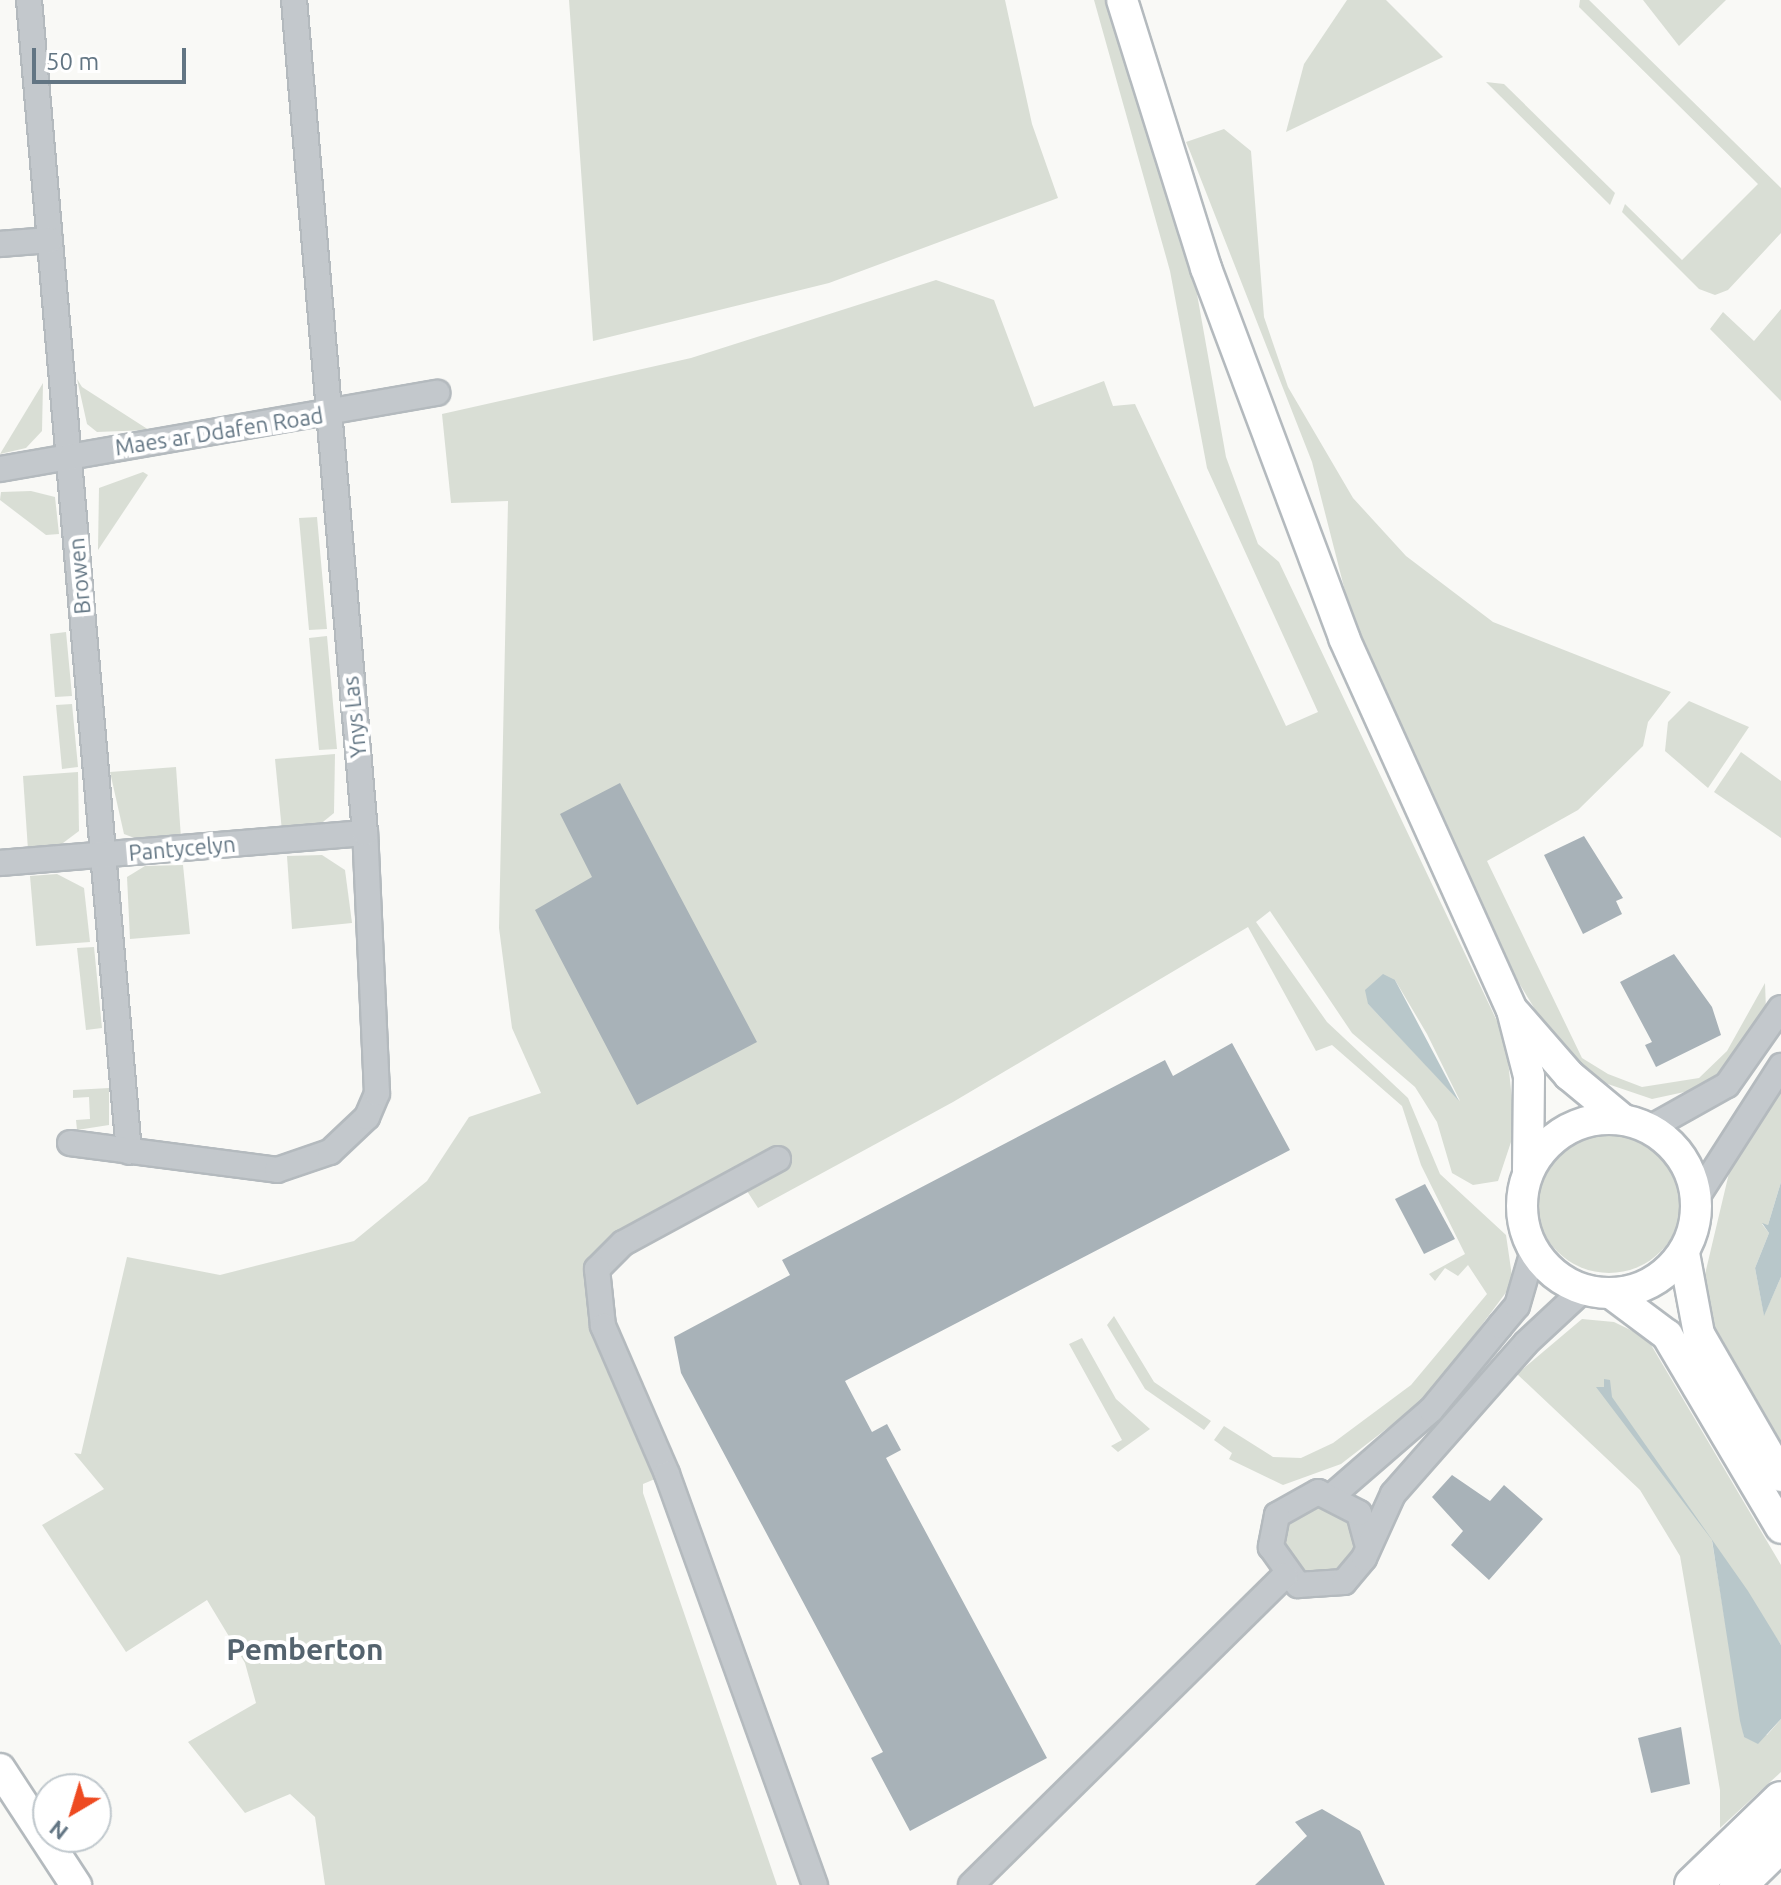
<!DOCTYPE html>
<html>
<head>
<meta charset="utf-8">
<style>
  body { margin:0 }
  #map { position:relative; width:1781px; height:1885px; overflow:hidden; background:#f9f9f6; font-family:Ubuntu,sans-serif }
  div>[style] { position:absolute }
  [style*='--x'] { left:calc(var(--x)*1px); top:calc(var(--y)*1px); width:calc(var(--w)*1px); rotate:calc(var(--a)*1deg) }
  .green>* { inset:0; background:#d9ded5 }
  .round { border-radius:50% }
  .water>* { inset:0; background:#b8c7ca }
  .building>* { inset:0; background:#a8b2b8 }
  .roads { filter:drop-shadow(2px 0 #b4babe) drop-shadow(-2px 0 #b4babe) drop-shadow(0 2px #b4babe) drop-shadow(0 -2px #b4babe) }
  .minor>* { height:24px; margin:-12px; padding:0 12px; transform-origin:12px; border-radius:12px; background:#c3c8cc }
  .major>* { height:30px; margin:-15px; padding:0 15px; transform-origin:15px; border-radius:15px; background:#fff }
  .major>.ring { margin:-15px; padding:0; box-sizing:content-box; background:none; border:30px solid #fff; border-radius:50% }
  .highway>* { height:36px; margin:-18px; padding:0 18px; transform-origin:18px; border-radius:18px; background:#fff }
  span { translate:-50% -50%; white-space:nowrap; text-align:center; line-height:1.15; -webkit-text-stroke:8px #fff; paint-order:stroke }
  .street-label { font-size:22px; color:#627583 }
  .district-label { font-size:30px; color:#54636e; font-weight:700 }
  .north { position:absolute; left:32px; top:1773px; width:80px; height:80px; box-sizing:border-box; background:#fff; border:2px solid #c0c8cd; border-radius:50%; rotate:218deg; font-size:22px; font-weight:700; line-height:32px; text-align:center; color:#627583 }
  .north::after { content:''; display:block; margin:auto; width:28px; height:36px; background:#ee4a21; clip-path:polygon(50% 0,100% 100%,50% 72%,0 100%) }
  .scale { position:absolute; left:32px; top:48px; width:154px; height:36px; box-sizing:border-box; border:4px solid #627583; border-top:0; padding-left:10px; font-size:24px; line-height:28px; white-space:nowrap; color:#627583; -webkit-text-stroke:6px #fff; paint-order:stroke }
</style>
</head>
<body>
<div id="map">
  <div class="green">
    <div style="clip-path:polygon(569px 0,1005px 0,1032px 124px,1058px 198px,829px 283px,593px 341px)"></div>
    <div style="clip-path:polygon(evenodd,1094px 0,1109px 0,1194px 277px,1226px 457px,1258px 544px,1279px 562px,1506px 1040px,1515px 1130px,1498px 1181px,1473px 1185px,1452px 1173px,1437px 1122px,1415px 1087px,1352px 1033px,1270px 911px,1256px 922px,1327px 1022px,1408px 1098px,1440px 1174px,1506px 1235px,1513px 1283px,1429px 1396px,1341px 1464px,1283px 1485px,1229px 1459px,1232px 1453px,1214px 1440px,1224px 1426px,1273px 1457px,1301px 1458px,1333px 1443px,1411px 1385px,1487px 1294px,1468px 1265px,1458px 1276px,1445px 1268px,1435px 1281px,1429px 1274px,1465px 1254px,1421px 1165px,1402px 1106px,1332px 1045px,1316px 1051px,1248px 927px,953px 1102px,758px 1208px,747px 1191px,639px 1247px,612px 1274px,607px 1309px,667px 1474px,643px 1484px,643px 1493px,777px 1885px,325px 1885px,315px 1817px,290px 1794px,245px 1813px,188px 1742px,256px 1703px,245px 1663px,207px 1600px,126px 1652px,42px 1525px,104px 1489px,74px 1453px,81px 1454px,127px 1257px,220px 1275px,354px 1241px,427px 1181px,469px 1117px,541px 1093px,512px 1028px,499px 928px,508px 501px,451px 503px,442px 414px,691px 358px,936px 280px,994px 300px,1034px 407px,1104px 381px,1113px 406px,1135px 404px,1286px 726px,1318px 712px,1207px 468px,1170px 271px,1094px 0,1395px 980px,1427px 1034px,1460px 1101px,1368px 1004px,1395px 980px)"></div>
    <div style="clip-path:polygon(1347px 0,1386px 0,1443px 57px,1286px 132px,1304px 64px)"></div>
    <div style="clip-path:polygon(1580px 0,1589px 0,1781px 188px,1781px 233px,1728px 290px,1715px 295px,1699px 289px,1622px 212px,1625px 204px,1682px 260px,1758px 184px,1579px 7px)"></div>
    <div style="clip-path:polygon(1643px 0,1726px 0,1679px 46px)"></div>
    <div style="clip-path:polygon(1486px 82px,1504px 84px,1615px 193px,1610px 205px)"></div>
    <div style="clip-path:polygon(1224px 129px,1251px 151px,1264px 317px,1288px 387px,1353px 498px,1406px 556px,1493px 622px,1671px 692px,1648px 722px,1643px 746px,1578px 810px,1487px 861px,1582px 1058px,1608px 1074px,1642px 1087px,1699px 1078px,1727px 1051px,1765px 983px,1766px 1010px,1722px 1075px,1703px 1088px,1652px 1099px,1593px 1079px,1550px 1034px,1488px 932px,1357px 638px,1312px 462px,1189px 149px,1186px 142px)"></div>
    <div style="clip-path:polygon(1781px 309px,1781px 401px,1710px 329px,1723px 312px,1754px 341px)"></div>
    <div style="clip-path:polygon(77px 379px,82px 387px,149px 430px,97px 432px,87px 424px)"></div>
    <div style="clip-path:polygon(43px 383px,42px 431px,26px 448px,0 454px)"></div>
    <div style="clip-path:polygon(143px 472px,148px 475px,98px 550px,99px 488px)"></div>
    <div style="clip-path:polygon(31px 491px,55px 497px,59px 534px,46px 535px,0 500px,1px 492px)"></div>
    <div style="clip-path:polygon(317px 517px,327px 629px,309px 630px,299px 518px)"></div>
    <div style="clip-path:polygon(66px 632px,72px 696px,55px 697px,50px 634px)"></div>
    <div style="clip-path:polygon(327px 636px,337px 749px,319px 750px,309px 638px)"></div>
    <div style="clip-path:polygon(1689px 701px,1749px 727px,1708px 788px,1665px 751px,1668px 722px)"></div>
    <div style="clip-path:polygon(72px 704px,78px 767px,62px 769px,56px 705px)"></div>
    <div style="clip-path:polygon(1741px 752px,1781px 781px,1781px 838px,1714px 792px)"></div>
    <div style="clip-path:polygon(335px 754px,334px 813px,318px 826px,282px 831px,275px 759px)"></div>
    <div style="clip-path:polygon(176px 767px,181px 838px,145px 842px,124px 834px,110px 772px)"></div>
    <div style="clip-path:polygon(78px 772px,79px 831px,55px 849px,28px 850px,23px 776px)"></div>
    <div style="clip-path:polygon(322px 855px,345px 870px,352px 923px,292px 929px,287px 856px)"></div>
    <div style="clip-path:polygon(183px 865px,190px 934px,130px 939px,127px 877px,145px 866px)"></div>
    <div style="clip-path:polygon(57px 874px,84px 888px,90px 942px,36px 946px,30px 876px)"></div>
    <div style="clip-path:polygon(94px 947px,102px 1028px,86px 1030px,77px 948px)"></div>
    <div style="clip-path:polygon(1781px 1086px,1781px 1182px,1768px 1225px,1762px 1224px,1769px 1233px,1755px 1268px,1764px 1315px,1781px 1277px,1781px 1455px,1715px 1332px,1702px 1287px,1729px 1173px)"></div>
    <div style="clip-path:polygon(109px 1088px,109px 1125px,77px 1130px,76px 1120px,90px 1119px,89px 1097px,73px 1098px,73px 1090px)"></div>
    <div class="round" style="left:1536px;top:1127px;width:146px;height:146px"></div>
    <div style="clip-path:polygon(1114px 1316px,1154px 1382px,1211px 1421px,1204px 1430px,1145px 1389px,1107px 1325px)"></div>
    <div style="clip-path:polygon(1582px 1319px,1614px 1322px,1647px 1338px,1781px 1565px,1781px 1645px,1712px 1541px,1744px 1737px,1767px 1735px,1781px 1719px,1781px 1772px,1720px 1828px,1720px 1790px,1680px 1556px,1640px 1490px,1517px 1374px)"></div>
    <div style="clip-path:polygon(1082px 1338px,1116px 1399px,1150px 1429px,1118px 1452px,1111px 1446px,1122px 1440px,1069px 1344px)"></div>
    <div style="clip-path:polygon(1311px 1503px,1345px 1512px,1359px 1544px,1344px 1573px,1312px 1581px,1281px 1553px,1285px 1522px)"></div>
  </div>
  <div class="water">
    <div style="clip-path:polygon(1383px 974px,1395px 980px,1459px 1101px,1368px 1004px,1365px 990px)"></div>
    <div style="clip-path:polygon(1781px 1182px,1781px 1277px,1764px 1316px,1755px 1268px,1769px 1233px,1762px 1223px,1768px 1225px)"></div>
    <div style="clip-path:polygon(1604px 1379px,1610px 1380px,1612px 1397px,1748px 1591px,1781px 1645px,1781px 1719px,1758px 1744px,1744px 1737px,1740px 1721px,1712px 1540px,1596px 1387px,1604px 1387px)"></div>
  </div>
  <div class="building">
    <div style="clip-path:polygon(620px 783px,757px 1042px,637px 1105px,535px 910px,592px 877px,560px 814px)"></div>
    <div style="clip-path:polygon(1584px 836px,1623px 898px,1616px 901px,1622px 914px,1583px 934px,1544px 855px)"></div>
    <div style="clip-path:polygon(1674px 954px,1712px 1007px,1721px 1035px,1656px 1067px,1645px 1045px,1652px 1042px,1620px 982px)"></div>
    <div style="clip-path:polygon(1232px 1043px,1290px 1150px,845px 1381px,872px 1432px,887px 1424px,901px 1450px,886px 1458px,1047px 1758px,910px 1831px,871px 1758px,883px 1752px,681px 1373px,674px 1337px,790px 1275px,782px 1260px,1165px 1060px,1173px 1076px)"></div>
    <div style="clip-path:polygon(1425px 1184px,1455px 1239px,1424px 1254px,1395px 1199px)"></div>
    <div style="clip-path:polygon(1452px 1475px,1490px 1501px,1504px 1485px,1543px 1519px,1489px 1580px,1451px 1545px,1463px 1531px,1432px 1497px)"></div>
    <div style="clip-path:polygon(1681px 1727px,1690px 1784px,1651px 1793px,1638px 1738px)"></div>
    <div style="clip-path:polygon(1322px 1809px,1360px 1831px,1385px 1885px,1255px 1885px,1307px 1836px,1295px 1822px)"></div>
  </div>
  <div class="roads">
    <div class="minor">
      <div style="--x:29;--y:0;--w:1156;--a:85.04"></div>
      <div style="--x:0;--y:244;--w:50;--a:-4.6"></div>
      <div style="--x:0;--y:469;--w:444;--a:-9.9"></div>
      <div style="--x:0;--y:863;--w:366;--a:-4.7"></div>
      <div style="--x:1650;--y:1128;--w:88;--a:-29.2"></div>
      <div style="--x:1727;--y:1085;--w:94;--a:-55"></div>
      <div style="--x:70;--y:1143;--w:209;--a:7.4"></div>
      <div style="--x:277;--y:1170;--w:56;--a:-18.8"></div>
      <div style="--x:330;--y:1152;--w:51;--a:-43.4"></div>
      <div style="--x:367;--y:1117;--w:26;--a:-67"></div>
      <div style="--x:377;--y:1093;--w:260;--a:-92.6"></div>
      <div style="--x:365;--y:833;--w:836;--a:-94.87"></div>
      <div style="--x:778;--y:1159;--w:176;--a:151.5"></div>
      <div style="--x:623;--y:1243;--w:37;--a:135"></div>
      <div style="--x:597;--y:1269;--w:57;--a:84"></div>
      <div style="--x:603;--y:1326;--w:161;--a:66.6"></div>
      <div style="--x:667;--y:1474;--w:437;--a:70.2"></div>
      <div style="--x:1697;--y:1197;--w:156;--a:-57.3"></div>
      <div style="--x:1334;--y:1494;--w:128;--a:-40.9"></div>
      <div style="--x:1431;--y:1410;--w:109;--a:-50.6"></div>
      <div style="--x:1500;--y:1326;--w:26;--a:-50"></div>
      <div style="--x:1517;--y:1306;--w:57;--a:-73.8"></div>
      <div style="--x:1367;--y:1543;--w:31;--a:-105"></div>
      <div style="--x:1359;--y:1513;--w:46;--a:-152.9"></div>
      <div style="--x:1318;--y:1492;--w:47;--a:150.7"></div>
      <div style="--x:1277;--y:1515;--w:33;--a:101"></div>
      <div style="--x:1271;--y:1547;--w:47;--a:54.6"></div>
      <div style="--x:1298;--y:1585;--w:46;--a:-3.7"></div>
      <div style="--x:1344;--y:1582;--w:31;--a:-50"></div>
      <div style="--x:1364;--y:1558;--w:70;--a:-65.6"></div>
      <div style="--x:1393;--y:1494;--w:201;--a:-48.6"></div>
      <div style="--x:1526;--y:1343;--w:78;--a:-42.9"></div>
      <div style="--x:971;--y:1885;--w:441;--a:-44.6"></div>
    </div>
    <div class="major">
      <div style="--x:1122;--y:0;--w:281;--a:72.6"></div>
      <div style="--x:1206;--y:268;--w:395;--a:69.5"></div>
      <div style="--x:1344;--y:638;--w:408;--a:65.7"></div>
      <div style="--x:1512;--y:1010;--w:68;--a:75.6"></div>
      <div style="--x:1529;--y:1076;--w:96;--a:90.6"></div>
      <div style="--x:1516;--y:1014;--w:81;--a:49"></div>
      <div style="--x:1569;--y:1075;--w:69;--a:39.7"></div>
      <div class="ring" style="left:1522px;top:1119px;width:144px;height:144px"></div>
      <div style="--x:1684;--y:1253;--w:82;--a:79.5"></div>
      <div style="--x:1699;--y:1334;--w:164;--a:60"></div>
      <div style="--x:1612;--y:1294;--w:69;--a:36.7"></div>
      <div style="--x:1667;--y:1335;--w:224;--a:59.4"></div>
      <div style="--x:0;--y:1769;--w:139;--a:56.8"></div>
    </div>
    <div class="highway">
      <div style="--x:1693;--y:1885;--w:122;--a:-44"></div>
      <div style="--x:1738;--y:1885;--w:60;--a:-44.3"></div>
    </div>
  </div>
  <div class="street-label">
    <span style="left:219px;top:431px;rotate:-9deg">Maes ar Ddafen Road</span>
    <span style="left:79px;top:576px;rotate:-95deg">Browen</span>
    <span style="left:354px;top:717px;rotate:-96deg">Ynys Las</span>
    <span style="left:182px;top:848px;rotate:-5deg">Pantycelyn</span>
  </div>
  <div class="district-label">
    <span style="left:305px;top:1649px">Pemberton</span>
  </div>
  <div class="north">N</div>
  <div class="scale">50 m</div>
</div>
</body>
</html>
